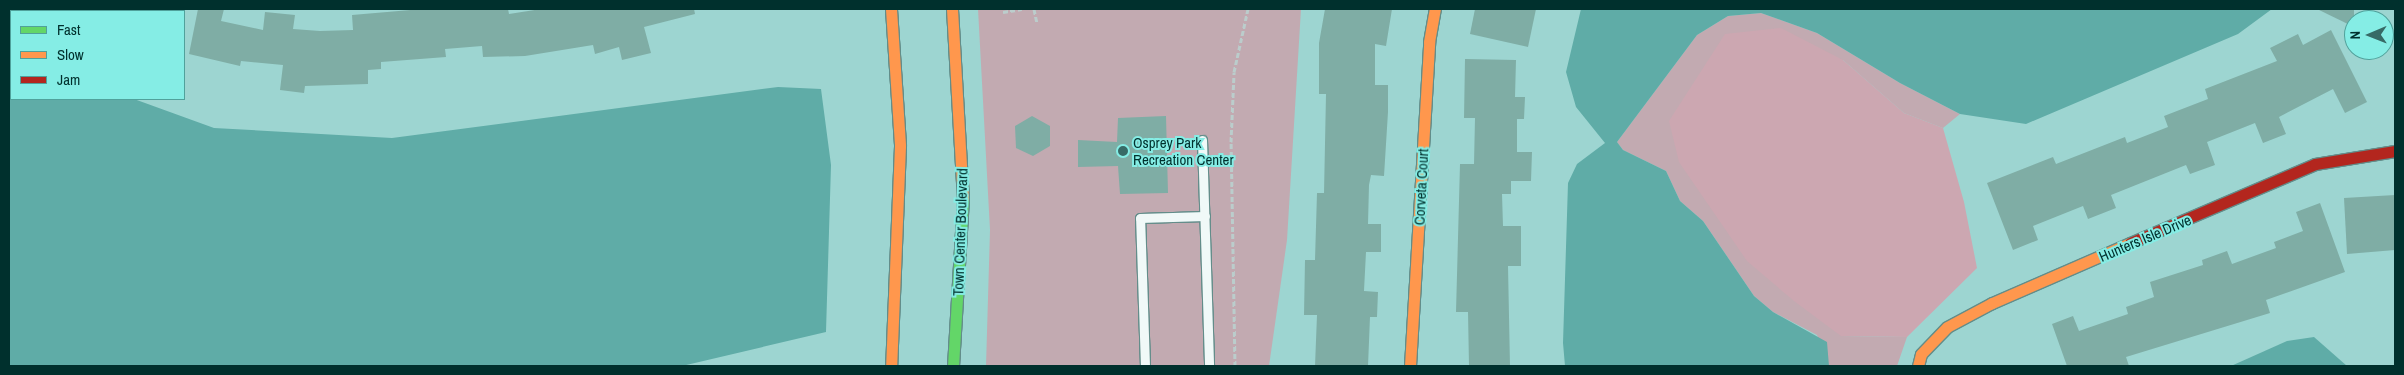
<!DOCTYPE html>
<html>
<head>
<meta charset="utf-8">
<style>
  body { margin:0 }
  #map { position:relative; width:2404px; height:375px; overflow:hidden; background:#9dd5d1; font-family:"Archivo Narrow",sans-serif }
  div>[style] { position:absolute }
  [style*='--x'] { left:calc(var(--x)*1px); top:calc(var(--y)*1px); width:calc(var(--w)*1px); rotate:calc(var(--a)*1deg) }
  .green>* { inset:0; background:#c2aab1 }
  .forest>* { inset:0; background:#cca7b1 }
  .water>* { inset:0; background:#5faca7 }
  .building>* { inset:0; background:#7fada5 }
  .path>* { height:3px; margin-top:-1.5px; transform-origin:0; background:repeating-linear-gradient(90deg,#bbcdcc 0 5px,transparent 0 7.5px) }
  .roads { filter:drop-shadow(1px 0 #638d8a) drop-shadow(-1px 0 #638d8a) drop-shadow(0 1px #638d8a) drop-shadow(0 -1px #638d8a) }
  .lane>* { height:9px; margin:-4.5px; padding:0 4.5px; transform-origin:4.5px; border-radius:4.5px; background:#f0f9f8 }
  .fast>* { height:11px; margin:-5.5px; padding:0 5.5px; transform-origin:5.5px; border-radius:5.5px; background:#63d668 }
  .slow>* { height:11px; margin:-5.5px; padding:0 5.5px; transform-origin:5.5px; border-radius:5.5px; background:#ff974d }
  .jam>* { height:11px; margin:-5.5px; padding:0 5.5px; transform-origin:5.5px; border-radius:5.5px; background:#b3261e }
  .dots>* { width:14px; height:14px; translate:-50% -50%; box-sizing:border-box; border:2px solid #85ede5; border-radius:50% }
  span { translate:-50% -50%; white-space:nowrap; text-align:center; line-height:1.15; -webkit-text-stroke:4px #85ede5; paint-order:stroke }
  .poi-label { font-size:15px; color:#00302d }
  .left { translate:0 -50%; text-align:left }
  .street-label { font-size:15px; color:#00302d }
  .frame { position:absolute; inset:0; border:10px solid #00302d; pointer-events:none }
  .legend { position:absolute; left:10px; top:10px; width:175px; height:90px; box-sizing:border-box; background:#85ede5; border:1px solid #50a19b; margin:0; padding:6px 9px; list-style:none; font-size:15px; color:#00302d }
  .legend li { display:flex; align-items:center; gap:10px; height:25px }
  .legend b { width:25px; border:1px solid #50a19b }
  .north { position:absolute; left:2344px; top:10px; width:50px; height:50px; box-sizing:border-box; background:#85ede5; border:1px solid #50a19b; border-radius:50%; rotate:269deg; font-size:14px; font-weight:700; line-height:20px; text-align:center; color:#00302d }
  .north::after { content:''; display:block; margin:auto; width:18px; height:22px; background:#376a66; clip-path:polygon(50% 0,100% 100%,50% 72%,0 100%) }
</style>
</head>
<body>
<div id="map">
  <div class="green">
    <div style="clip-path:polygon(978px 9px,1301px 9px,1287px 240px,1269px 366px,986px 366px,990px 230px)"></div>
    <div style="clip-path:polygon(1761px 13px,1817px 33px,1900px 83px,1960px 114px,1943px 128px,1904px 113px,1843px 60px,1841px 336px,1907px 337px,1897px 366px,1829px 366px,1817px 335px,1773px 312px,1754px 296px,1703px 221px,1680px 201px,1666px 171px,1623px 150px,1617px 142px,1697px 35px,1728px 16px)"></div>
  </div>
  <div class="forest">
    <div style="clip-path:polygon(1781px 28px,1843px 60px,1904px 113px,1943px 128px,1964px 202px,1977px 268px,1907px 337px,1841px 336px,1794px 301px,1747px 261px,1679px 162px,1669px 121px,1725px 34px)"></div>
  </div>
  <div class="water">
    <div style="clip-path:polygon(1581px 9px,2272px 9px,2238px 34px,2026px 124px,1960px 114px,1900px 83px,1817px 33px,1761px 13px,1728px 16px,1697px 35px,1617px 142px,1623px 150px,1666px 171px,1680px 201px,1703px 221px,1754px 296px,1773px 312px,1827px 342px,1829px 366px,1565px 366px,1563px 343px,1568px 183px,1577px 164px,1605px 143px,1576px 107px,1566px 72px)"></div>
    <div style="clip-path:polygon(9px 48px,11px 99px,134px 99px,214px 128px,392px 138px,778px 87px,821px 89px,831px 165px,826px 332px,682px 366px,9px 366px)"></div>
    <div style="clip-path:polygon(2314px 337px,2347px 366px,2231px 366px,2287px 341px)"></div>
  </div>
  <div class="building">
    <div style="clip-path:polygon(198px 9px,224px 9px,221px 21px,263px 30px,265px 12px,295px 15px,293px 29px,320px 31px,353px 30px,352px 15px,422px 9px,508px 9px,509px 14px,541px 9px,694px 9px,695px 14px,644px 27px,651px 53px,622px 60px,619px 47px,595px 54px,593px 45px,525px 56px,483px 57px,482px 46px,445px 49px,446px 57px,381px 62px,381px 69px,368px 70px,368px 84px,305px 86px,304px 93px,280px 90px,283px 65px,241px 61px,240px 66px,189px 54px)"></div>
    <div style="clip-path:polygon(1325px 9px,1392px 9px,1386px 46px,1375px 44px,1375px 85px,1388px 85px,1388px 112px,1384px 176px,1371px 175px,1369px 185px,1368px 224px,1381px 224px,1381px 252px,1366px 252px,1364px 291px,1378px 292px,1377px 317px,1370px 317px,1368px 366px,1315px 366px,1317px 315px,1304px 315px,1305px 260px,1315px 260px,1317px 193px,1324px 193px,1326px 94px,1319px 94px,1319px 43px)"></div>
    <div style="clip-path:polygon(1475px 9px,1536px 9px,1528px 47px,1470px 34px)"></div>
    <div style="clip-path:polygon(2317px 9px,2354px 9px,2354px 27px)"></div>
    <div style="clip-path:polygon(2331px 30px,2367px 102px,2345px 113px,2333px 89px,2279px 117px,2286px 134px,2263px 143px,2255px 123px,2207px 142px,2215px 165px,2190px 174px,2186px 165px,2111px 195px,2116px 208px,2088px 219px,2083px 206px,2033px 226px,2038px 240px,2013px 250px,1987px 183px,2053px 157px,2056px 164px,2125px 137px,2127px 143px,2168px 127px,2164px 116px,2208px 99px,2205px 89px,2277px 61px,2270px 48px,2298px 34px,2303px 45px)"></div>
    <div style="clip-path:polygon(1465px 59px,1516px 60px,1515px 97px,1525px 97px,1524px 119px,1517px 119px,1517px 152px,1532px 152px,1531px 181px,1511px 181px,1511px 194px,1502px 194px,1503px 226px,1521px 226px,1521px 266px,1508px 266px,1510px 366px,1469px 366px,1468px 312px,1456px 312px,1460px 164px,1474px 164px,1475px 118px,1464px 118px)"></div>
    <div style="clip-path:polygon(1032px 116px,1050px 126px,1050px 146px,1033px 156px,1016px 148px,1015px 126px)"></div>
    <div style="clip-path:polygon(1166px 116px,1168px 193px,1120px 194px,1118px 166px,1078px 167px,1078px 140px,1117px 142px,1118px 118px)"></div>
    <div style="clip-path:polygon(2395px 195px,2395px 250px,2347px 254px,2344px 198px)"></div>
    <div style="clip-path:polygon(2320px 203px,2345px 272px,2266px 300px,2270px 313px,2126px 357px,2129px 366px,2067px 366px,2052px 324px,2073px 316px,2079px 331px,2128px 314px,2126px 307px,2154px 297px,2150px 282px,2203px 265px,2202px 260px,2227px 251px,2232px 264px,2276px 248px,2274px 242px,2303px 231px,2296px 212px)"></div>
  </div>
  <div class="path">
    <div style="--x:1034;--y:9;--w:14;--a:78"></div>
    <div style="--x:1003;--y:12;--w:19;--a:-9"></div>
    <div style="--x:1235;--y:366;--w:224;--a:-91"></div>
    <div style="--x:1231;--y:142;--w:70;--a:-87.5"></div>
    <div style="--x:1234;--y:72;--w:65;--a:-77.5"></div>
  </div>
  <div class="roads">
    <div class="lane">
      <div style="--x:1202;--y:140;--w:226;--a:88.2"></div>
      <div style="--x:1145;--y:366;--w:148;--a:-91.9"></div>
      <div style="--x:1140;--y:218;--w:65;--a:-1.8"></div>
    </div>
    <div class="fast">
      <div style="--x:953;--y:366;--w:168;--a:-86.6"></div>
    </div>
    <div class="slow">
      <div style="--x:891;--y:9;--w:137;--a:86.2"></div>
      <div style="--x:900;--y:146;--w:220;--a:92.3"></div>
      <div style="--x:952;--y:9;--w:189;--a:86.7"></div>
      <div style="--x:1410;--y:366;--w:325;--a:-86.6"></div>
      <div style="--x:1429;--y:42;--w:34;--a:-80"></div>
      <div style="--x:1918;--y:366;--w:12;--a:-76"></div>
      <div style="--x:1921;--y:354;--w:37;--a:-46"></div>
      <div style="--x:1947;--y:327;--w:51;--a:-28.1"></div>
      <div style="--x:1992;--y:303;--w:150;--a:-23.5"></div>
    </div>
    <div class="jam">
      <div style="--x:2130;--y:243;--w:201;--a:-23.1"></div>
      <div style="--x:2315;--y:164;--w:81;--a:-9.2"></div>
    </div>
  </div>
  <div class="dots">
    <div style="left:1123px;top:151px;background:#376a66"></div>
  </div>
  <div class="poi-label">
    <span class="left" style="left:1133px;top:151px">Osprey Park<br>Recreation Center</span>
  </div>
  <div class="street-label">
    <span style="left:1421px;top:187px;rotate:-87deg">Corveta Court</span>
    <span style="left:960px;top:232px;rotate:-88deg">Town Center Boulevard</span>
    <span style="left:2145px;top:238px;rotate:-23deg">Hunters Isle Drive</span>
  </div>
  <div class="frame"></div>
  <ul class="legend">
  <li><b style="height:6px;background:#63d668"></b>Fast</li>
  <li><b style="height:6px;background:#ff974d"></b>Slow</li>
  <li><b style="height:6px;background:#b3261e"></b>Jam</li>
  </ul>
  <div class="north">N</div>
</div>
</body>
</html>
